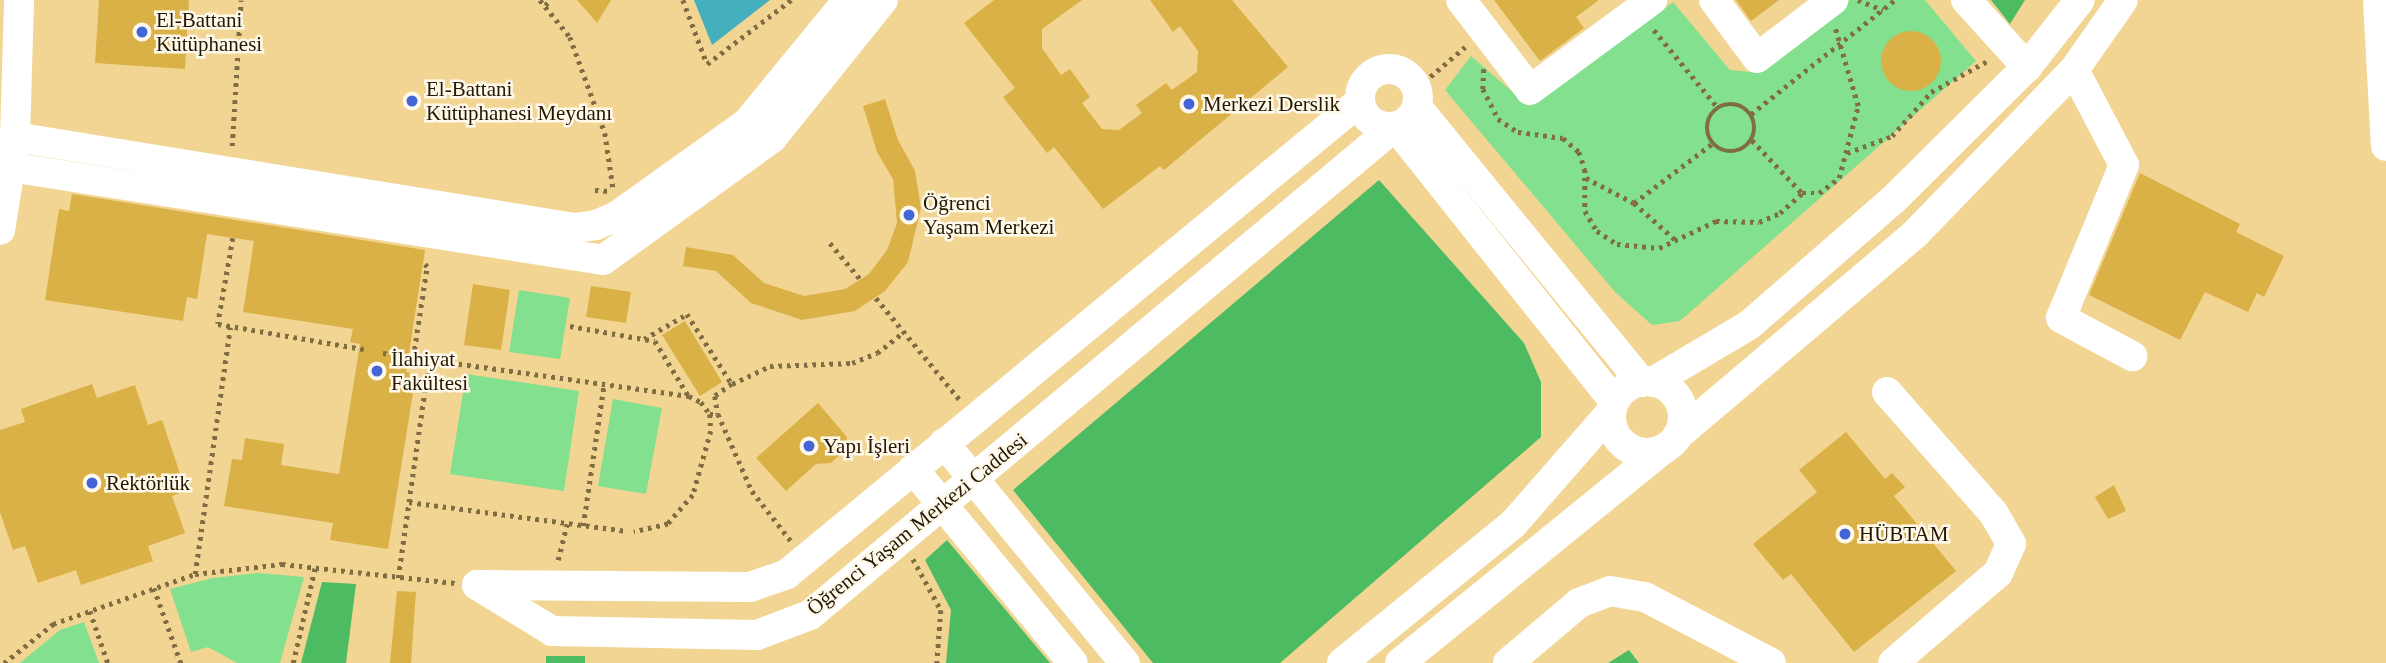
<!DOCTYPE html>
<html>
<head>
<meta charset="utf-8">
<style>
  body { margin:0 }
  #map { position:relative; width:2386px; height:663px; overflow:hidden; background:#f2d592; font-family:"Times New Roman",serif }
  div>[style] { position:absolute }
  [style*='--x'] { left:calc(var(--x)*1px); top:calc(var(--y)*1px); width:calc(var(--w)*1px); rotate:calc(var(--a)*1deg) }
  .green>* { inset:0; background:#82e08f }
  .forest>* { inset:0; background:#4cbb61 }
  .water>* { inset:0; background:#44afbd }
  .building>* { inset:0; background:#dab147 }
  .round { border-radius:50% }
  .path>* { height:4.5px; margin-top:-2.25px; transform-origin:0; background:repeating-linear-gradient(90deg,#806d42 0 3.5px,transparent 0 8.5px) }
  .path>.ring { margin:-2.25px; padding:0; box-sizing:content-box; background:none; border:4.5px solid #806d42; border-radius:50% }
  .minor>* { height:30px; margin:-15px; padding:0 15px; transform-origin:15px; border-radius:15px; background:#fff }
  .minor>.ring { margin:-15px; padding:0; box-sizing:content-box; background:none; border:30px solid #fff; border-radius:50% }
  .dots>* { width:19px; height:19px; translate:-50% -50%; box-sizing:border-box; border:4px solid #fff9ec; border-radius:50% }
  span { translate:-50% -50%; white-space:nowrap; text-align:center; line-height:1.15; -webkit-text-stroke:5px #fff9ec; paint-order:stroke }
  .poi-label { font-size:21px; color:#231800 }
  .left { translate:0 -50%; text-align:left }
  .street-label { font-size:21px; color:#231800 }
</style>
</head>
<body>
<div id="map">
  <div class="green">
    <div style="clip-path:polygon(1850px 0,1925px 0,1976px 61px,1680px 321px,1652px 325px,1616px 293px,1445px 90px,1471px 56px,1529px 106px,1673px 2px,1730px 70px,1751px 72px)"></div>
    <div style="clip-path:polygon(519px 290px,570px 298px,560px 359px,509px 352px)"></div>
    <div style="clip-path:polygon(466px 374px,579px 391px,564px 491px,450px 474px)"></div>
    <div style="clip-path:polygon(613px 399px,662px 408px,646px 494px,598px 486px)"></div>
    <div style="clip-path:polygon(258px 573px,304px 577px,280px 663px,237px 663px,208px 647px,191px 652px,170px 589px,213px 578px)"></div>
    <div style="clip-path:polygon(84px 622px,99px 663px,20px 663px,60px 630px)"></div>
  </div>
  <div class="forest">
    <div style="clip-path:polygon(1991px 0,2025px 0,2010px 24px)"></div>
    <div style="clip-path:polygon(1379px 180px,1524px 343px,1541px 382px,1541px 437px,1280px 663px,1153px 663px,1013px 490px)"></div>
    <div style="clip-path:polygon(947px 540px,1050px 663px,946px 663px,951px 610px,925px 560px)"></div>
    <div style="clip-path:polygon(322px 582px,356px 584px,346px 663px,301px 663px)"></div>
    <div style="clip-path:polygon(1629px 650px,1639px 663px,1608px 663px)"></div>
    <div style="clip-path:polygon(546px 656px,585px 656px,585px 663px,546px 663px)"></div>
  </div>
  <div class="water">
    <div style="clip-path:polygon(694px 0,770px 0,712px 45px)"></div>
  </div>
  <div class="building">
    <div style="clip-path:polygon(99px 0,189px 0,185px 69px,95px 63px)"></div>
    <div style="clip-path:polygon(577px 0,611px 0,597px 23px)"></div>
    <div style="clip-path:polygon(994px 0,1082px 0,1042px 29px,1042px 48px,1061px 75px,1070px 69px,1090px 97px,1082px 103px,1102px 129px,1119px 130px,1142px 113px,1136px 105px,1166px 83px,1172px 90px,1197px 72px,1198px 51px,1180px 26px,1173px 32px,1150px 0,1232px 0,1288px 67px,1164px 170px,1160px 166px,1103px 209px,1054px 147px,1047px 153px,1003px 97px,1015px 88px,964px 23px)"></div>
    <div style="clip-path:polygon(1494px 0,1599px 0,1576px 17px,1584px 28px,1540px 61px)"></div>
    <div style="clip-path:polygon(1736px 0,1779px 0,1751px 21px)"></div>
    <div class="round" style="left:1881px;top:31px;width:60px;height:60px"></div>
    <div style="clip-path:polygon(885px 99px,898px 140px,915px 171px,921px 208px,908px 262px,885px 291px,855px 311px,802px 320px,751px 303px,716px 271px,683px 266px,686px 247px,733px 255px,764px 283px,804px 296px,845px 289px,869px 274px,887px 250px,897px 223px,893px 179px,877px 152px,863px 106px)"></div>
    <div style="clip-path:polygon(2140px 173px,2240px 224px,2236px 232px,2284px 256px,2264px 297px,2257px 293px,2248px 312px,2205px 292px,2180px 340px,2089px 295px)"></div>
    <div style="clip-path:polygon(72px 194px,425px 250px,406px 372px,416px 374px,388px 549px,330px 540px,333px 523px,224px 506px,232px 459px,242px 460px,245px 438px,284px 444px,281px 465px,339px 474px,360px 344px,350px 342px,353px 329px,243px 312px,254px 241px,207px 234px,197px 299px,187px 297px,183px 321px,45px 300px,59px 209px,69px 211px)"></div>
    <div style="clip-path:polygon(473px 284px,510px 290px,501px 350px,464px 345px)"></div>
    <div style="clip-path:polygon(591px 286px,631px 292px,626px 323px,586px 317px)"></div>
    <div style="clip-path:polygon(685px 321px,722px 382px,700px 396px,662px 335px)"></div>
    <div style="clip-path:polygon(92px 384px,97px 398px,135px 385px,148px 425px,162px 420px,186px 491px,172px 496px,185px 533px,148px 546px,153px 561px,81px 585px,76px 570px,38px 583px,25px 546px,13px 550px,0 512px,0 430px,25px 422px,21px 409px)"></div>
    <div style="clip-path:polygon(818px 403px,847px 437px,846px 449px,831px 463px,816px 464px,786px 491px,756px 458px)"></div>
    <div style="clip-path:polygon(1846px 432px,1885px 479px,1892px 473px,1905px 487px,1894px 496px,1956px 571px,1854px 652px,1791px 574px,1783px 580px,1753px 544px,1817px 492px,1799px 470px)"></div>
    <div style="clip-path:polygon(2114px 485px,2126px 511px,2108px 519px,2095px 497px)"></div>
    <div style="clip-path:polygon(397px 591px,416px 592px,411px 663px,390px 663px)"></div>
  </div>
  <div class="path">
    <div style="--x:540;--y:0;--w:48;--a:51"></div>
    <div style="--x:570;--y:37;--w:102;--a:70"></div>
    <div style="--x:605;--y:133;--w:55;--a:81.6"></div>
    <div style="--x:683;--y:0;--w:68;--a:69.4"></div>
    <div style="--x:707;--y:64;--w:106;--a:-37.3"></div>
    <div style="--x:1858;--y:0;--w:27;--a:22"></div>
    <div style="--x:545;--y:5;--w:8;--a:-40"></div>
    <div style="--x:1654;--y:30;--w:101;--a:50.6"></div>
    <div style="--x:1484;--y:69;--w:20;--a:93"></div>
    <div style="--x:1483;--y:89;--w:34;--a:63"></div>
    <div style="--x:1498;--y:119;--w:24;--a:33"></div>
    <div style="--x:1518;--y:132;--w:45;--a:7.6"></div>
    <div style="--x:1563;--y:138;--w:21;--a:41"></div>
    <div style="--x:1579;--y:152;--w:18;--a:71"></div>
    <div style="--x:1585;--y:169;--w:42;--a:90"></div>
    <div style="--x:1585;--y:211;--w:23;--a:59"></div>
    <div style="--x:1597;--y:231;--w:24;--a:33"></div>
    <div style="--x:1617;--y:244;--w:42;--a:5.4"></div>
    <div style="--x:1659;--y:248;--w:63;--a:-25.3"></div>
    <div style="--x:1716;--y:221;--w:43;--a:1.3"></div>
    <div style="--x:1759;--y:222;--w:23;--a:-23"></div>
    <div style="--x:1780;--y:213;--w:30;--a:-42"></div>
    <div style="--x:1424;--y:82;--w:54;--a:-40.5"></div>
    <div class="ring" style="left:1707px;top:104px;width:43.5px;height:43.5px"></div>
    <div style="--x:1751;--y:114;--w:184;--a:-38.4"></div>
    <div style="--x:1752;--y:140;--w:73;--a:46.7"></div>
    <div style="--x:1802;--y:193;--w:17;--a:0"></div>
    <div style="--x:1819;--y:193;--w:25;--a:-37"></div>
    <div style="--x:1839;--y:178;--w:74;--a:-75.2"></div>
    <div style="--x:1858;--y:106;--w:81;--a:-106.4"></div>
    <div style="--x:232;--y:146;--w:146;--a:-86.5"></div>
    <div style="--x:1847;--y:153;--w:48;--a:-20.7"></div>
    <div style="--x:1892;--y:136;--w:59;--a:-48.4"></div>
    <div style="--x:1931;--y:92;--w:66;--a:-28.9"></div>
    <div style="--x:1586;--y:178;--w:54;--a:27.5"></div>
    <div style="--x:1634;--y:203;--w:59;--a:41.6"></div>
    <div style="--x:595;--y:190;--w:14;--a:4"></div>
    <div style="--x:1634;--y:203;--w:99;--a:-37.2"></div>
    <div style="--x:233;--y:238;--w:87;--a:99.9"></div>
    <div style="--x:218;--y:324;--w:153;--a:9.8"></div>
    <div style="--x:830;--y:243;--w:48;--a:50"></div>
    <div style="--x:876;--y:298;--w:134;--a:50.5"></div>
    <div style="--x:570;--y:326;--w:86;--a:10"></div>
    <div style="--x:655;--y:341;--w:63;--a:58.6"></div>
    <div style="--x:644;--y:339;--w:50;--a:-30.2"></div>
    <div style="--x:687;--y:314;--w:83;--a:57.3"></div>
    <div style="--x:732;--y:384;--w:21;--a:145"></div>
    <div style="--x:715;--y:396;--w:18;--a:81"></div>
    <div style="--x:383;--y:353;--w:309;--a:8"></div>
    <div style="--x:689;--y:396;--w:13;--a:27"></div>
    <div style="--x:701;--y:402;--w:15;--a:53"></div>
    <div style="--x:710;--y:414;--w:17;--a:87"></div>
    <div style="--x:711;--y:431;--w:66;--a:105.7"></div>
    <div style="--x:693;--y:495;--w:38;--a:131"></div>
    <div style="--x:668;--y:524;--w:35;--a:167"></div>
    <div style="--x:413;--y:358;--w:92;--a:-81.3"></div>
    <div style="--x:427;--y:267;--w:6;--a:-129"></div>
    <div style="--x:732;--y:384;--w:42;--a:-25.3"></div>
    <div style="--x:770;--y:366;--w:82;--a:-2.1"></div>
    <div style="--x:852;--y:363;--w:27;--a:-22"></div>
    <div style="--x:877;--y:353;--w:34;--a:-38"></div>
    <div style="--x:710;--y:414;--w:8;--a:0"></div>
    <div style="--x:718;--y:414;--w:84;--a:66.2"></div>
    <div style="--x:752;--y:491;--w:63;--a:52"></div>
    <div style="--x:409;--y:502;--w:218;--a:7.6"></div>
    <div style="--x:583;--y:526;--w:144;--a:-81.6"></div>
    <div style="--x:913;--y:559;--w:58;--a:61.2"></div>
    <div style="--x:941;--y:610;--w:53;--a:94.3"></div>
    <div style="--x:558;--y:560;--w:37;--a:-76"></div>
    <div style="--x:195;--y:574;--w:249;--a:-81.9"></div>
    <div style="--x:398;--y:578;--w:219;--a:-81.9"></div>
    <div style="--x:154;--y:588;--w:80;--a:70.2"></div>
    <div style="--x:90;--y:611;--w:55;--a:70.9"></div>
    <div style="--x:4;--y:663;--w:63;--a:-38.5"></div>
    <div style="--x:53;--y:624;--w:151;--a:-19.4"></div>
    <div style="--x:195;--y:574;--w:88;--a:-6.6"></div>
    <div style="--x:282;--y:564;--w:174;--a:6.3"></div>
    <div style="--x:293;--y:663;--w:98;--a:-77"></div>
  </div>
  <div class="minor">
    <div style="--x:1461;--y:0;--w:113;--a:52.5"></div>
    <div style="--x:1530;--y:90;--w:152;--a:-36.4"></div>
    <div style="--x:1714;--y:0;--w:72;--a:53.4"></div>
    <div style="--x:1757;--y:58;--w:96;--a:-37.3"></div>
    <div style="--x:1966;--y:0;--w:91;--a:47.7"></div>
    <div style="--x:2378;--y:0;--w:146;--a:86.9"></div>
    <div class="ring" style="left:1360px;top:69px;width:28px;height:28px"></div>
    <div style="--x:2074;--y:70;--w:107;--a:62.2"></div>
    <div style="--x:2124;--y:165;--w:165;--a:112.4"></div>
    <div style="--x:2061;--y:318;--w:81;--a:28.2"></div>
    <div style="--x:1417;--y:107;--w:355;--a:50.8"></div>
    <div style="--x:1396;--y:127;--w:350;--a:51.5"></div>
    <div style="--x:15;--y:137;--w:567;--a:9.23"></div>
    <div style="--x:575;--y:228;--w:21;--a:-8"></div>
    <div style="--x:596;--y:225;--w:23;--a:-23"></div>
    <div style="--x:617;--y:216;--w:160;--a:-35.6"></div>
    <div style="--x:747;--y:123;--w:159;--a:-50.6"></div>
    <div style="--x:10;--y:167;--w:600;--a:8.91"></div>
    <div style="--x:603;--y:260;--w:208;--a:-35.8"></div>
    <div style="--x:772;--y:138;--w:177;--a:-51.2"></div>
    <div style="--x:0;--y:230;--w:94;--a:-80.8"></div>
    <div style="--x:15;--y:137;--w:137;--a:-88.3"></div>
    <div class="ring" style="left:1611px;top:381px;width:42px;height:42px"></div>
    <div style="--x:1653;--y:382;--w:112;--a:-30.7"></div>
    <div style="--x:1749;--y:325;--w:191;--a:-41"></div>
    <div style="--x:1893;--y:200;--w:189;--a:-44.8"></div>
    <div style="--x:2027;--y:67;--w:85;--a:-51.7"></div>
    <div style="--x:1887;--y:392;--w:162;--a:48.7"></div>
    <div style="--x:1994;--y:514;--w:34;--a:60"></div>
    <div style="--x:2011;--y:544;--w:32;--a:114"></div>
    <div style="--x:1998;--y:573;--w:138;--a:139.4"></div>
    <div style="--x:1678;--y:435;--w:311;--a:-40.3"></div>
    <div style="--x:1915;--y:234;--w:228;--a:-45.9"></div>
    <div style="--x:2074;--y:70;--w:85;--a:-55"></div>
    <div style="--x:944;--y:443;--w:285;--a:50.6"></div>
    <div style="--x:913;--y:469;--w:251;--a:50.5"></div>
    <div style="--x:477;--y:585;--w:88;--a:31.5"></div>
    <div style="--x:552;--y:631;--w:205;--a:1.1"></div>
    <div style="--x:757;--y:635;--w:57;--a:-20.7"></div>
    <div style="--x:810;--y:615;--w:760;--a:-39.87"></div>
    <div style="--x:477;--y:585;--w:273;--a:0.4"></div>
    <div style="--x:750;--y:587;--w:39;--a:-19"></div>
    <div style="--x:787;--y:574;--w:742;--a:-39.53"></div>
    <div style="--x:1342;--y:663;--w:220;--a:-39.1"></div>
    <div style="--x:1513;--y:524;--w:149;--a:-48.8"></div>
    <div style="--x:1400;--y:663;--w:338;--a:-39.1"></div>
    <div style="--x:1508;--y:663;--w:93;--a:-40.2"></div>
    <div style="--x:1579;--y:603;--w:33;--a:-21"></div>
    <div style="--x:1610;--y:591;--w:36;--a:10"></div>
    <div style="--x:1645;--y:597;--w:142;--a:27.6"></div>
  </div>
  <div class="dots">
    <div style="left:142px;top:32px;background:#4365d8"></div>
    <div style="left:412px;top:101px;background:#4365d8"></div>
    <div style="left:1189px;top:104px;background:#4365d8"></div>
    <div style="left:909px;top:215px;background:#4365d8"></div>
    <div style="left:377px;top:371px;background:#4365d8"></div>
    <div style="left:809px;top:446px;background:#4365d8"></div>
    <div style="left:92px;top:483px;background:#4365d8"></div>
    <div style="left:1845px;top:534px;background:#4365d8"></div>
  </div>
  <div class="poi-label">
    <span class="left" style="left:156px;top:32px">El-Battani<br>Kütüphanesi</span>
    <span class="left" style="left:426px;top:101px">El-Battani<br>Kütüphanesi Meydanı</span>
    <span class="left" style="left:1203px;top:104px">Merkezi Derslik</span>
    <span class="left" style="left:923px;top:215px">Öğrenci<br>Yaşam Merkezi</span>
    <span class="left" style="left:391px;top:371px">İlahiyat<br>Fakültesi</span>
    <span class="left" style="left:823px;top:446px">Yapı İşleri</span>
    <span class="left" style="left:106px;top:483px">Rektörlük</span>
    <span class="left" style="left:1859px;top:534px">HÜBTAM</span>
  </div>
  <div class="street-label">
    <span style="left:917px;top:524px;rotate:-39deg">Öğrenci Yaşam Merkezi Caddesi</span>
  </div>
</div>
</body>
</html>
